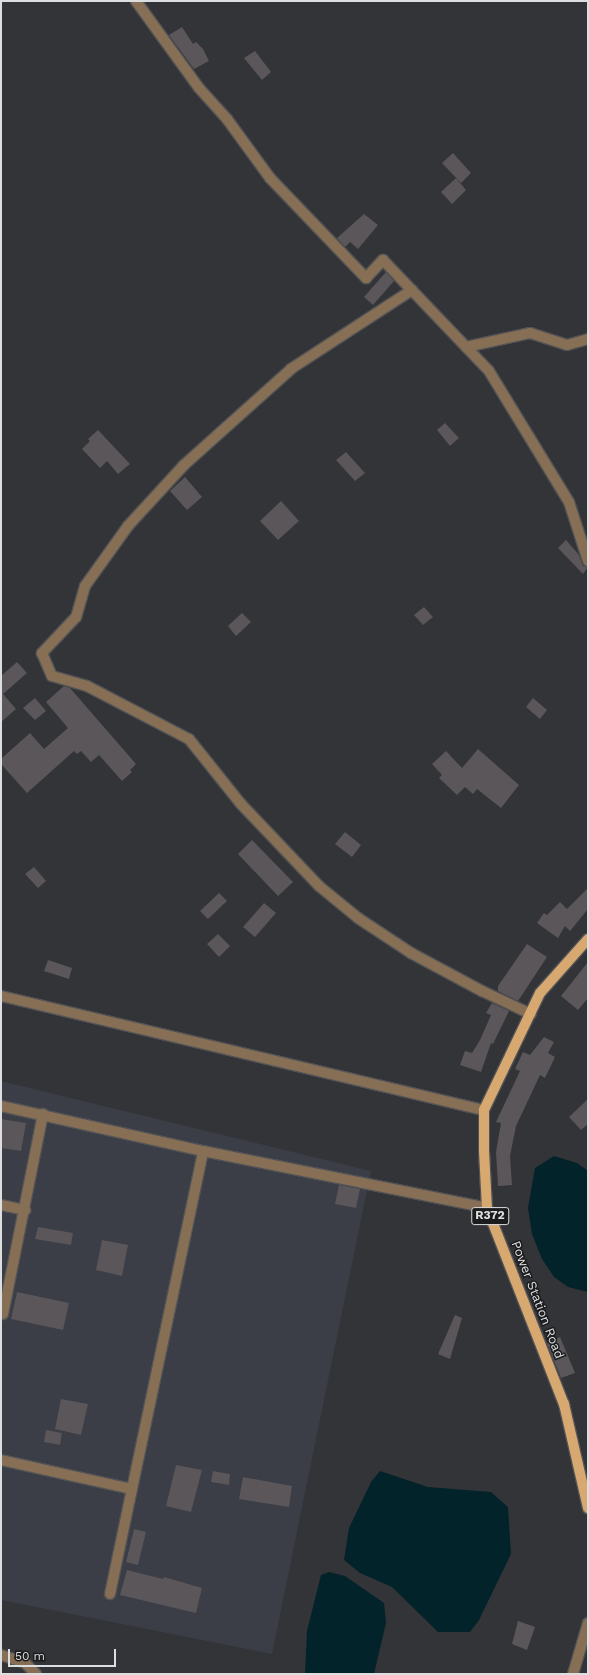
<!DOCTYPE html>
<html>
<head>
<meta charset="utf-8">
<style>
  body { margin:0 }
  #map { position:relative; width:589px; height:1675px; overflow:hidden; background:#333438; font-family:"Work Sans",sans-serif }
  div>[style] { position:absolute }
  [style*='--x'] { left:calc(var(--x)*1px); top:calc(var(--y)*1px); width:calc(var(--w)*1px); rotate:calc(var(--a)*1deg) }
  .built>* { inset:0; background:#3b3d47 }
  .water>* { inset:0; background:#022329 }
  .building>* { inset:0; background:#5a5659 }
  .roads { filter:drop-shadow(1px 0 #525356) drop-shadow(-1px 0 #525356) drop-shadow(0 1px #525356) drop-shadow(0 -1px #525356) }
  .minor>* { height:10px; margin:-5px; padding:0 5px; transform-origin:5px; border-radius:5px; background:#866f54 }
  .major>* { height:10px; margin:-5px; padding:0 5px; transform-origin:5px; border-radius:5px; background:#d7a86f }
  span { translate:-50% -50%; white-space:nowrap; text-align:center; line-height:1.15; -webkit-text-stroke:3px #1b1c1d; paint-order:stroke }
  .shield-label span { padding:1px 3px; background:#1b1c1d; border:1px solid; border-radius:3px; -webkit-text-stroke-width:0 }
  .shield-label { font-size:12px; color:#dddee0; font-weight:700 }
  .street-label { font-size:13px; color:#dddee0 }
  .frame { position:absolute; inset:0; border:2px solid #dddee0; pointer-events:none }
  .scale { position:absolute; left:8px; top:1649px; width:108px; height:18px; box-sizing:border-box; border:2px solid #dddee0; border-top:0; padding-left:5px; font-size:12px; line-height:14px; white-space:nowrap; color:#dddee0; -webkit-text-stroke:3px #1b1c1d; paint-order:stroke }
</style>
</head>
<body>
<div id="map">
  <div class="built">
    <div style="clip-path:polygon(1px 1081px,371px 1171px,272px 1654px,1px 1600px)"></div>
  </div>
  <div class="water">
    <div style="clip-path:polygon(554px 1156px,577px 1163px,588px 1171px,588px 1292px,568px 1287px,554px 1277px,542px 1259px,532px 1234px,528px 1208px,535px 1168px)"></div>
    <div style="clip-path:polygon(380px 1471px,428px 1487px,491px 1492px,508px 1507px,511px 1554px,479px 1620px,470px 1632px,438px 1632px,392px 1587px,360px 1573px,344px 1560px,349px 1528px,371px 1482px)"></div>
    <div style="clip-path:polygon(329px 1572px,345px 1576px,384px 1603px,386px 1623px,374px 1674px,305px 1674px,307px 1631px,321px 1575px)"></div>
  </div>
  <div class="building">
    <div style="clip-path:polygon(182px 27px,193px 44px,196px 42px,203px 49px,209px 61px,194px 69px,169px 35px)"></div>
    <div style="clip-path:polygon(255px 51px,271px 72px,262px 80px,244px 58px)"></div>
    <div style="clip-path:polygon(453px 153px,471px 173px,461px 183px,442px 163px)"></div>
    <div style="clip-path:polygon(456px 178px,466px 190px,452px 204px,441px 192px)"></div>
    <div style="clip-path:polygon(364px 214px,378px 225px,358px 249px,350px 242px,345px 247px,337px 238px)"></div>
    <div style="clip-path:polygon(386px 272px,394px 281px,373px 305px,364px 297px)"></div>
    <div style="clip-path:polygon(445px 423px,459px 438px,450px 446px,437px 430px)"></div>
    <div style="clip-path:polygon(98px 430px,130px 464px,118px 474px,107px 461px,100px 468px,82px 449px,90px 441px,88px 439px)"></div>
    <div style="clip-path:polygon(346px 452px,365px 473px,355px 481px,336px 460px)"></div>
    <div style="clip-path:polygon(185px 477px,202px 497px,187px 510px,170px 491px)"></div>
    <div style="clip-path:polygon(281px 501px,299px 521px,278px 540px,260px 521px)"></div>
    <div style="clip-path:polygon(566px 540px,579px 555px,583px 566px,588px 567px,583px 574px,558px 548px)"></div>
    <div style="clip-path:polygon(424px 607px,433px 617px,423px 625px,414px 615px)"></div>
    <div style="clip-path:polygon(242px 613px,251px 622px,236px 636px,228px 626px)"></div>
    <div style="clip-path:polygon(17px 662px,27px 673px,3px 694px,16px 709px,1px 722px,1px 676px)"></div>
    <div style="clip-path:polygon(64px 686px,70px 688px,136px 764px,130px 770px,132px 772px,122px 781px,99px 755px,91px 762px,81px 751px,77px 754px,74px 751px,27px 793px,1px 764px,1px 759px,30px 733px,44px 749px,68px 728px,46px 702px)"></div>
    <div style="clip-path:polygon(35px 698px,46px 711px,35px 720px,23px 708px)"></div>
    <div style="clip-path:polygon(533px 698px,547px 710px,540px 719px,526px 707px)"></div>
    <div style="clip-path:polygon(478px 749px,519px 785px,501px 808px,477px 789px,473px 794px,465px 787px,457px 795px,439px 778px,442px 775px,432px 764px,446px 751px,462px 768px)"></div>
    <div style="clip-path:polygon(345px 832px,361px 845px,352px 857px,335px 844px)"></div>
    <div style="clip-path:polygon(252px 840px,293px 882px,278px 896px,238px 854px)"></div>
    <div style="clip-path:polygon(34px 867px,46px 881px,38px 888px,25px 874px)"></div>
    <div style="clip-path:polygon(588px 888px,588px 909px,570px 931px,565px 926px,558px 938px,537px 923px,544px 913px,547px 915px,560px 902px,567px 909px)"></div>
    <div style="clip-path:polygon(219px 893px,227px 901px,208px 919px,200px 911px)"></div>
    <div style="clip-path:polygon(264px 903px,276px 913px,255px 937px,243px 927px)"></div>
    <div style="clip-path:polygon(218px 934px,230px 946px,219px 957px,207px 944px)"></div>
    <div style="clip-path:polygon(527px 944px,547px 957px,518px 1001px,498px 991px,498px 986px)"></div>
    <div style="clip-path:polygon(48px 960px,72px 968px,69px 979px,44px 971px)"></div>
    <div style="clip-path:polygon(588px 962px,588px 998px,578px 1010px,561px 996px)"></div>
    <div style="clip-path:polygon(492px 1003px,509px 1011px,493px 1044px,491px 1043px,481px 1072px,460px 1065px,465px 1051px,472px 1053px,480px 1040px,491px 1015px,486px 1013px)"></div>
    <div style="clip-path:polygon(544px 1037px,554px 1042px,548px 1053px,555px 1057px,545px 1078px,540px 1075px,516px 1126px,510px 1156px,512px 1185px,498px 1186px,496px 1152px,501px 1123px,496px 1122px,520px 1071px,515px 1069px,523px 1052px,530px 1055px)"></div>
    <div style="clip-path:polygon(588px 1099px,588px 1124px,581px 1130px,569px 1117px)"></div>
    <div style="clip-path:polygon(1px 1119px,26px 1123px,21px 1151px,1px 1148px)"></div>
    <div style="clip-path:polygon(339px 1185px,360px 1189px,356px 1208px,335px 1204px)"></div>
    <div style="clip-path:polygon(38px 1227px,73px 1233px,71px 1245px,35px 1239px)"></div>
    <div style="clip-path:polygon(102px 1240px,128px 1245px,122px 1276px,96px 1270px)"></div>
    <div style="clip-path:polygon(17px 1292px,69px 1303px,63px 1330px,11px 1319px)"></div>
    <div style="clip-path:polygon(455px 1315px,462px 1318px,450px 1359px,438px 1354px)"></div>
    <div style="clip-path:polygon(560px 1337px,575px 1373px,561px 1378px,547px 1343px)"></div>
    <div style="clip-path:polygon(61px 1399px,88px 1404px,81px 1435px,55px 1429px)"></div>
    <div style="clip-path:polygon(46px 1430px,62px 1433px,60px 1445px,44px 1442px)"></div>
    <div style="clip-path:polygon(176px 1465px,202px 1470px,191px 1512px,166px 1506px)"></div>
    <div style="clip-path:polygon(213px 1471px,230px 1474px,229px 1485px,211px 1482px)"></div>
    <div style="clip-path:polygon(243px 1477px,292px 1486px,289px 1507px,239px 1499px)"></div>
    <div style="clip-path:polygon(134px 1529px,146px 1532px,138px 1565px,126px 1562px)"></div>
    <div style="clip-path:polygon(127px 1570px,163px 1579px,164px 1577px,202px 1588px,196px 1613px,120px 1595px)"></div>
    <div style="clip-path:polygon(518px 1621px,535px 1627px,527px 1650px,512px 1644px)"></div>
  </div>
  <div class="roads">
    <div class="minor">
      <div style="--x:136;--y:1;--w:107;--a:54.1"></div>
      <div style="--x:199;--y:88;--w:42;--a:47.9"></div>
      <div style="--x:227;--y:119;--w:73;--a:53.9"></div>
      <div style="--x:270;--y:178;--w:139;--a:46.2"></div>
      <div style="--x:366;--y:278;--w:25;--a:-47"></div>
      <div style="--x:383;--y:260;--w:153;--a:46.3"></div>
      <div style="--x:489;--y:371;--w:153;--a:58.6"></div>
      <div style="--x:569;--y:502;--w:62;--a:72.1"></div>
      <div style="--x:412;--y:290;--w:145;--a:146.9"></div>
      <div style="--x:291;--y:369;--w:144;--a:138.1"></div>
      <div style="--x:184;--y:465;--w:83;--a:132.6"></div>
      <div style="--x:128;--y:526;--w:74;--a:125.6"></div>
      <div style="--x:85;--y:586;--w:32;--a:106"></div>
      <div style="--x:76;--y:617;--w:50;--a:133.4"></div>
      <div style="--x:42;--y:653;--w:25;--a:67"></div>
      <div style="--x:52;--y:676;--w:36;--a:16"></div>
      <div style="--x:87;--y:686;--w:115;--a:27.5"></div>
      <div style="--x:189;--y:739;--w:83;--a:51.3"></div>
      <div style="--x:241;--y:804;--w:113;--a:46.4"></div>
      <div style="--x:319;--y:886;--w:50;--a:39.4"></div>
      <div style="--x:358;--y:918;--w:64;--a:33.4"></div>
      <div style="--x:411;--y:953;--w:81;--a:28.2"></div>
      <div style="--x:482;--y:991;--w:54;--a:25.1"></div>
      <div style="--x:466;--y:347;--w:66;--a:-12.3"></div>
      <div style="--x:530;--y:333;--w:39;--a:18"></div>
      <div style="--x:567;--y:345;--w:22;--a:-16"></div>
      <div style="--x:1;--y:996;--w:496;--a:13.3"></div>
      <div style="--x:1;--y:1106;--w:207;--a:12.6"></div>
      <div style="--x:203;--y:1151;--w:290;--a:11.3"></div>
      <div style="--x:1;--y:1205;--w:25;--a:12"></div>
      <div style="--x:3;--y:1314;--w:204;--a:-78.7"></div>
      <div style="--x:1;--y:1460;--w:134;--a:12.5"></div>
      <div style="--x:132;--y:1489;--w:345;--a:-78.1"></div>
      <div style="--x:110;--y:1594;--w:107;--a:-78.2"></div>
      <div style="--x:1;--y:1655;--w:25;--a:18"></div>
      <div style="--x:25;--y:1663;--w:16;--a:45"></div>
      <div style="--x:573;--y:1674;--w:53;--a:-73.6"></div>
    </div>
    <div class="major">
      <div style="--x:588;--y:939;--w:72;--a:131.6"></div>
      <div style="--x:540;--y:993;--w:130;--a:115.6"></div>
      <div style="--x:484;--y:1110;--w:41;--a:90"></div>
      <div style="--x:484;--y:1151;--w:57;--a:87"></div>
      <div style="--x:487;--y:1208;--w:211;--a:68.6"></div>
      <div style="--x:564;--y:1404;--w:107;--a:77"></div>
    </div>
  </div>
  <div class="shield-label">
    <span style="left:490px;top:1216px">R372</span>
  </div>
  <div class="street-label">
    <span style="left:537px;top:1300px;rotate:69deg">Power Station Road</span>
  </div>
  <div class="frame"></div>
  <div class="scale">50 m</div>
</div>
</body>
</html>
